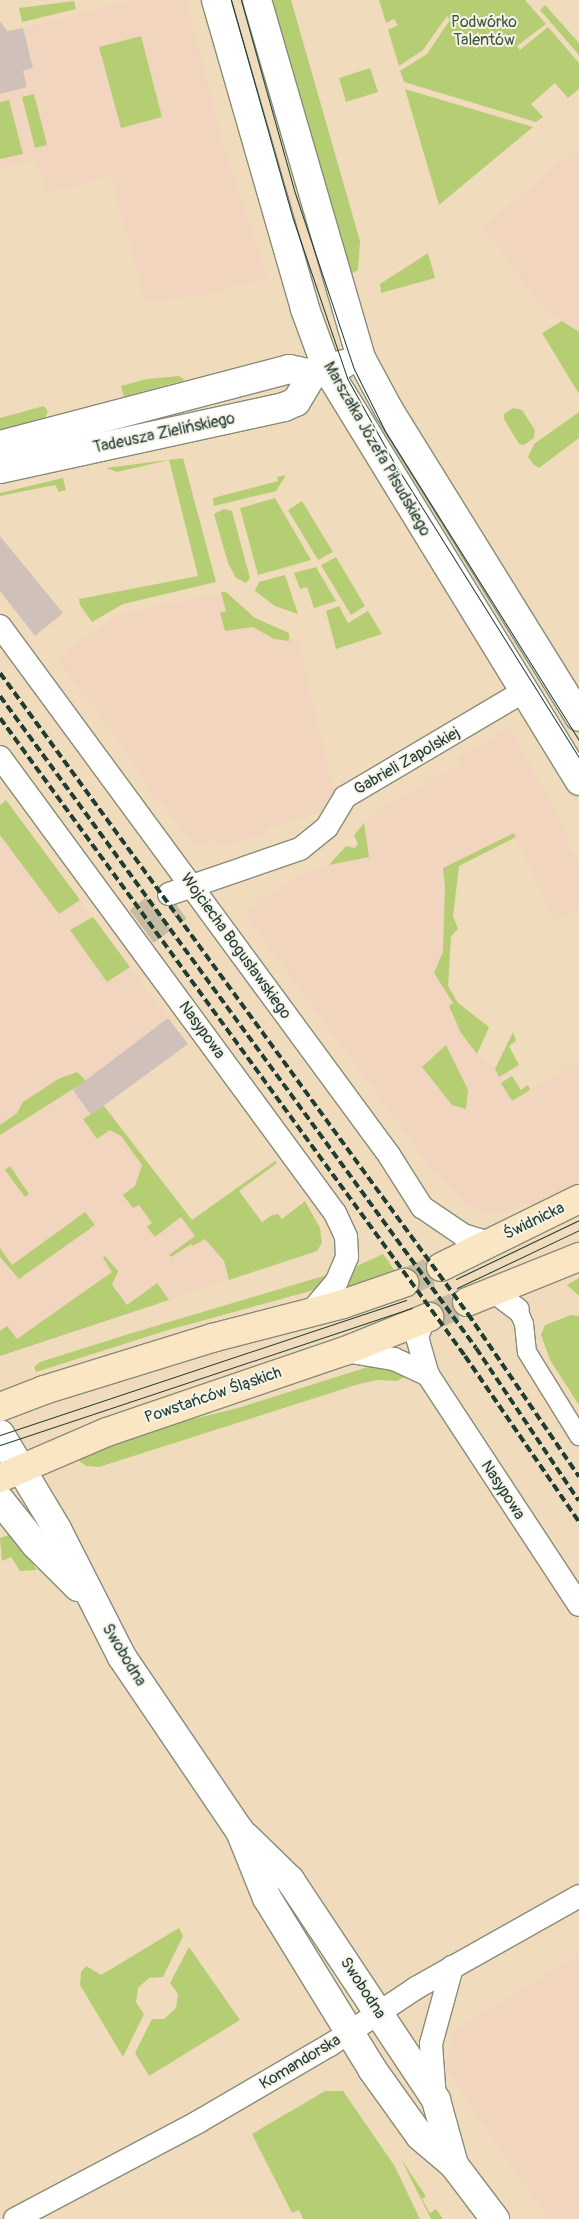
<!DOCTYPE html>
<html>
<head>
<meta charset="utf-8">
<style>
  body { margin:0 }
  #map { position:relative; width:579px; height:2219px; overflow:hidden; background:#f0dcbc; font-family:Pangolin,sans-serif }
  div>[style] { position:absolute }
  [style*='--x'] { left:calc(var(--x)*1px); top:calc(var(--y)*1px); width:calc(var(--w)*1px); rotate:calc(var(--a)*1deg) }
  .built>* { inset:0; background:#f2d5be }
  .industrial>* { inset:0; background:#cfc1ba }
  .green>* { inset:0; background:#b5ce73 }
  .minor-tunnel>* { height:22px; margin-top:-11px; transform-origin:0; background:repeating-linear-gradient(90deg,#c6bca1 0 22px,transparent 0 33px) }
  .secondary-tunnel>* { height:28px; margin-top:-14px; transform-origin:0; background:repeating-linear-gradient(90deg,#c6bca1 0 28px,transparent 0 42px) }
  .roads { filter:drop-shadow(1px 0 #888c78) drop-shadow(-1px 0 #888c78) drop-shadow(0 1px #888c78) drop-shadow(0 -1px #888c78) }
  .pedestrian>* { height:18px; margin:-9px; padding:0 9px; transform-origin:9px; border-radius:9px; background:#fff }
  .minor>* { height:22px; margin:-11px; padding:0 11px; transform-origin:11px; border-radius:11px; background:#fff }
  .tertiary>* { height:28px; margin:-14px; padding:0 14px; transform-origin:14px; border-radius:14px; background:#fff }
  .secondary>* { height:28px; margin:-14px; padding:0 14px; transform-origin:14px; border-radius:14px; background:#fbe6c4 }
  .tram>* { height:1px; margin:-0.5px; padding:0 0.5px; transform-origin:0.5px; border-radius:0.5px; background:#1f3d34 }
  .rail>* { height:4px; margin-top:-2px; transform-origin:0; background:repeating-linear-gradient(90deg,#1f3d34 0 8px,transparent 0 12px) }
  span { translate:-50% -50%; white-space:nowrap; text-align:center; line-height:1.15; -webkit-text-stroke:4px #f7f3e8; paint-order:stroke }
  .park-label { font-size:16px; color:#3d5a41 }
  .street-label { font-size:16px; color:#1f3d34 }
</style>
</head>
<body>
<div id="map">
  <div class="built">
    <div style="clip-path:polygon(131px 0,186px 0,224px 147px,268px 277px,207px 295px,145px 302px,111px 176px,46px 194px,35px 160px,0 168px,0 94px,9px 92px,23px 70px,33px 68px,23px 28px)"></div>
    <div style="clip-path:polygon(579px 147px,579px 332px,543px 308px,482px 227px)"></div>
    <div style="clip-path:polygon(226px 592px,245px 611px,269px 626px,289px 633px,300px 646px,335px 797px,330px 810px,268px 828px,269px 835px,219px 846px,217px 840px,193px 845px,161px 802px,157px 804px,123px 748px,99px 716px,95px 704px,92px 706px,56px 659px,116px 615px)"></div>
    <div style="clip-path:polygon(509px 728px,544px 788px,569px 840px,566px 842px,579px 861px,579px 909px,555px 921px,515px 838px,459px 865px,448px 986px,458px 1003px,489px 1027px,477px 1054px,495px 1069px,499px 1077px,509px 1071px,521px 1090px,528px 1085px,531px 1089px,579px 1061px,579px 1182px,532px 1206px,530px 1203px,509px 1212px,490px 1214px,463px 1203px,437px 1170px,434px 1172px,244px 913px,294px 878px,329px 865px,368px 857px,364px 828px,369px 816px,459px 764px,457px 758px)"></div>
    <div style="clip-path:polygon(6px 800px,168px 1018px,84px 1082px,91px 1115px,104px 1106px,224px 1261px,229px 1280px,12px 1352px,0 1334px,0 805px)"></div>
    <div style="clip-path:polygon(579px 1955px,579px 2219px,548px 2219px,445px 2069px,454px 2030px)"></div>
  </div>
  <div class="industrial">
    <div style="clip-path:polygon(0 21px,7px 31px,23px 28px,33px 68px,23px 71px,27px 87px,0 94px)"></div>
    <div style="clip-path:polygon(0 536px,63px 613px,35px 636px,0 591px)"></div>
    <div style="clip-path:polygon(168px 1018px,188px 1044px,91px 1115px,73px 1090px)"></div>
  </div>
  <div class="green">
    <div style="clip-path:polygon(270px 0,291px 0,360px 241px,358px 270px,349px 275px)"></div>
    <div style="clip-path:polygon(379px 0,525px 0,546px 24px,517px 46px,520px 50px,548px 27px,579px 63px,579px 89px,568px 98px,555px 83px,531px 104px,543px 117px,536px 122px,404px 82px,400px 71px,427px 54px,450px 20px,447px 16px,423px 50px,399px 66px,388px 30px,398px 25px,394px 19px,386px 23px)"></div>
    <div style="clip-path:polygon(74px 1px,76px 9px,22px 22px,19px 8px)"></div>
    <div style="clip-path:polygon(545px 5px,579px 43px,579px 55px,540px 10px)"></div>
    <div style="clip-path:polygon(141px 36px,162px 117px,121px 128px,99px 47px)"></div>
    <div style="clip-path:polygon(370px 68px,378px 92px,346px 102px,339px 78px)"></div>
    <div style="clip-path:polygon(405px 89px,533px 127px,439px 205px)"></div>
    <div style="clip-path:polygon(34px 94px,47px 145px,35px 148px,22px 97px)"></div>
    <div style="clip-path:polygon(9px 100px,23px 154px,0 159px,0 102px)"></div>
    <div style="clip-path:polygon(428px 253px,435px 278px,381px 293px,380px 284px)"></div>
    <div style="clip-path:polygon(562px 321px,579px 332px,579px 394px,542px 333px)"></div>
    <div style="clip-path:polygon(179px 376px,185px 380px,124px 397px,121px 386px,147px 379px)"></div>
    <div style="clip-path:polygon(44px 406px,48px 412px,45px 418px,0 431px,0 418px)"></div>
    <div style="clip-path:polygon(513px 408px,522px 410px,535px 430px,534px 438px,524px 445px,519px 444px,504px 419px,504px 414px)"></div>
    <div style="clip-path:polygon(579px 412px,579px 438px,539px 468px,533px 464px,528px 457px,534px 444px)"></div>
    <div style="clip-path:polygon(183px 458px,216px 582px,123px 604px,92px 622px,80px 605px,79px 599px,198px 576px,169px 460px,117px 472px,106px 468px)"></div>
    <div style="clip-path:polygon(286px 475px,276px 491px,214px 506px,213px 498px,278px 481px,277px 477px)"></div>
    <div style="clip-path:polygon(63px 478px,66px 490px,59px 492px,55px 485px,0 496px,0 493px)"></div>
    <div style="clip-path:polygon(275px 498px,311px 560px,258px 575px,240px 508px)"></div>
    <div style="clip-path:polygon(302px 501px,333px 552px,318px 560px,288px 510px)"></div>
    <div style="clip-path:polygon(224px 509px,232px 511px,250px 578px,246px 583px,236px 578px,228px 563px,214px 514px)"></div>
    <div style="clip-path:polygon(336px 557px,365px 606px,351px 615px,321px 565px)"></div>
    <div style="clip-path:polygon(316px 567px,336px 601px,314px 608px,307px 587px,300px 589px,294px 573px)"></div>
    <div style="clip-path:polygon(285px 575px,298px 614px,275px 606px,255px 591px,259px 582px)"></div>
    <div style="clip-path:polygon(221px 592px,226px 592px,255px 618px,289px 633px,289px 641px,274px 639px,253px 627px,225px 631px,220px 613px,226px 611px)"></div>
    <div style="clip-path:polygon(339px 606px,348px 623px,368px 611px,382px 634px,336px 649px,326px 611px)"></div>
    <div style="clip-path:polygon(6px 800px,80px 900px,59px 914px,0 835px,0 805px)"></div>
    <div style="clip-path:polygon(364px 823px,369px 857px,329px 865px,346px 846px,355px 848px,358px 844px,354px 835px)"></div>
    <div style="clip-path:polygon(514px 833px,516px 837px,459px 866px,453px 916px,458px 929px,451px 936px,448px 986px,458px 1003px,489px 1027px,477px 1054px,461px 1033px,449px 1006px,453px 1003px,434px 973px,443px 952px,445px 887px,443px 868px)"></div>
    <div style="clip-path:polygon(93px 917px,130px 967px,107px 982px,70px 930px)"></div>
    <div style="clip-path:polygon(513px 1032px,516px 1041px,509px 1046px,519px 1065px,499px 1077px,495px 1069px)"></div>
    <div style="clip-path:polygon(446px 1045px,468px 1090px,466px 1109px,452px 1105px,422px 1067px)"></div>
    <div style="clip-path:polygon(77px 1072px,86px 1081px,0 1135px,0 1125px,17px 1113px,23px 1102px,58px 1079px)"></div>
    <div style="clip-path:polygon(512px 1076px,521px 1090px,528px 1085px,530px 1090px,512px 1101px,501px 1083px)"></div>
    <div style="clip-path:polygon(104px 1106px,192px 1220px,275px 1161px,277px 1163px,239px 1191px,262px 1222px,272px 1215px,278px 1214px,282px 1219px,305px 1201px,320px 1228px,322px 1243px,317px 1251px,229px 1280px,224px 1261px,205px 1239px,193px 1246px,191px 1244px,171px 1257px,169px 1255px,195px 1236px,181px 1217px,155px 1237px,147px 1227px,152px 1223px,139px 1205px,133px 1208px,123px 1195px,135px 1186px,142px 1165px,121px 1136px,110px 1130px,97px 1139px,83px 1119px)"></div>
    <div style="clip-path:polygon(10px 1166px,29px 1194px,25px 1197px,5px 1170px)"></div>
    <div style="clip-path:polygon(85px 1212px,95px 1225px,19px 1279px,0 1257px,0 1248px,12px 1265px)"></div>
    <div style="clip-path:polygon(383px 1254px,397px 1274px,345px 1288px,357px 1266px)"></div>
    <div style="clip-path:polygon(105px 1256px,118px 1271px,112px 1285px,127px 1305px,157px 1283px,169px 1300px,0 1356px,0 1331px,7px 1326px,17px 1339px,112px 1272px,103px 1258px)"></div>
    <div style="clip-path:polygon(330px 1274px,314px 1290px,168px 1330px,36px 1372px,34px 1367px,40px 1362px,132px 1333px)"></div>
    <div style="clip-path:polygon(579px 1278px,579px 1294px,578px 1295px,567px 1285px)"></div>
    <div style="clip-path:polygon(571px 1315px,579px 1316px,579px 1405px,550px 1360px,541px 1335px,545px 1325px)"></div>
    <div style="clip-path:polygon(371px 1366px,389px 1367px,406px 1376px,397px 1381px,378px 1380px,359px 1384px,99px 1467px,86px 1466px,74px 1457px,164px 1426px,238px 1408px)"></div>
    <div style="clip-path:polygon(12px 1534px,37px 1570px,20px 1571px,11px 1557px,2px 1561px,0 1538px)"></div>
    <div style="clip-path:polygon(179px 1928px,183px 1936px,163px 1977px,149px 1978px,138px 1988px,136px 2002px,144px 2014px,123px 2057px,80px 1985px,81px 1972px,86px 1966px,101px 1975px)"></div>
    <div style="clip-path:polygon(189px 1947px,240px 2020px,149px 2076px,135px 2053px,152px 2019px,164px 2019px,176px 2008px,178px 1994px,170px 1983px)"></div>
    <div style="clip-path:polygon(325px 2091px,343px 2091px,394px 2165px,420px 2219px,303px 2219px,299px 2210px,292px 2213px,252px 2134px)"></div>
    <div style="clip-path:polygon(401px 2159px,426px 2196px,422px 2199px,430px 2213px,436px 2209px,443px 2219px,431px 2219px)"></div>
  </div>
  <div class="minor-tunnel">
    <div style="--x:136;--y:919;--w:41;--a:-37.1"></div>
    <div style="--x:147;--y:934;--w:41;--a:-36"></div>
  </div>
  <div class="secondary-tunnel">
    <div style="--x:404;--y:1283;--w:40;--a:-23.4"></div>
    <div style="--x:429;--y:1317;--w:41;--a:-21.5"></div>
  </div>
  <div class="roads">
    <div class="pedestrian">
      <div style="--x:518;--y:1310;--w:15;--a:67"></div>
      <div style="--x:524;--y:1324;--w:28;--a:84"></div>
      <div style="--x:527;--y:1352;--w:99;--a:58.2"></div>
    </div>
    <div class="minor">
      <div style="--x:0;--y:626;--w:657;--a:53.67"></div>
      <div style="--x:389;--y:1155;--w:62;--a:57.6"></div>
      <div style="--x:422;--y:1207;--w:50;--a:34.3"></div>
      <div style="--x:463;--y:1235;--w:27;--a:17"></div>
      <div style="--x:0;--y:757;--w:566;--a:53.7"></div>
      <div style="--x:335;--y:1213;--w:26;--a:65"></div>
      <div style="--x:346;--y:1237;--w:20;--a:87"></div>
      <div style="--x:347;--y:1257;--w:26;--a:113"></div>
      <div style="--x:337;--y:1281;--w:40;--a:130"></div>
      <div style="--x:169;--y:894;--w:139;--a:-19"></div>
      <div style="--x:300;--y:849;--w:35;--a:-39"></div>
      <div style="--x:327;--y:827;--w:35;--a:-59"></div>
      <div style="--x:345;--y:797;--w:208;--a:-30.6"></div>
      <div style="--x:493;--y:1291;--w:31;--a:37"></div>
      <div style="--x:424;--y:1319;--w:19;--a:111"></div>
      <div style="--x:417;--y:1337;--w:40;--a:74"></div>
      <div style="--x:428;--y:1375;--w:275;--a:56.7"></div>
      <div style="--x:345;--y:1351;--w:50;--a:9.3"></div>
      <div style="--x:394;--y:1359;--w:38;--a:25"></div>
      <div style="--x:435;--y:2099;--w:55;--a:-94.2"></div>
      <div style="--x:431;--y:2044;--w:80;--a:-74.7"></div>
      <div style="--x:15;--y:2219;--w:207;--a:-27.9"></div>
      <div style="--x:198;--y:2122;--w:153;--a:-30.3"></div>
      <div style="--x:330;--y:2045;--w:103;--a:-33.5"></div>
      <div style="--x:416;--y:1988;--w:187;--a:-29.4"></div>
    </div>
    <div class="tertiary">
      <div style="--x:216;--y:0;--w:322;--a:73.9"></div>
      <div style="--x:305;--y:309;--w:64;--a:69.9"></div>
      <div style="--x:327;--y:369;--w:483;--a:58.5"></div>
      <div style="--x:257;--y:0;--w:373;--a:73.8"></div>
      <div style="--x:361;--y:358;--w:59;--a:61.7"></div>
      <div style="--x:389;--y:410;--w:361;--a:58.2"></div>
      <div style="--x:0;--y:445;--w:299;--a:-14.7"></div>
      <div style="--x:289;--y:369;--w:25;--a:12"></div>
      <div style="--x:313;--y:374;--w:32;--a:-18"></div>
      <div style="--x:0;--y:469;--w:291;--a:-12.3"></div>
      <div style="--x:284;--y:407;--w:13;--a:-23"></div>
      <div style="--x:296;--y:402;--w:33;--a:-59"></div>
      <div style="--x:0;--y:1434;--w:111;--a:59"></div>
      <div style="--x:57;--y:1529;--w:144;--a:63.1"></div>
      <div style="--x:122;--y:1657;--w:210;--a:55.9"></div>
      <div style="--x:240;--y:1831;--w:72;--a:68.1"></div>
      <div style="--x:267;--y:1898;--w:201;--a:58.4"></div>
      <div style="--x:372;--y:2069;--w:82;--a:54.4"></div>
      <div style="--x:420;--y:2136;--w:45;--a:40.5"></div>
      <div style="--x:454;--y:2165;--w:68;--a:52.8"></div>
      <div style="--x:0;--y:1500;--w:56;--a:51.5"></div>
      <div style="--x:35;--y:1544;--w:61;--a:45"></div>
      <div style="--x:246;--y:1837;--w:62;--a:44.3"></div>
      <div style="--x:290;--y:1880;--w:264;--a:56.4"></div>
      <div style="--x:436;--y:2100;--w:67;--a:74.5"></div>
    </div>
    <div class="secondary">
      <div style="--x:441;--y:1267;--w:154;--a:-26.2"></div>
      <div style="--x:467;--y:1302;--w:121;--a:-21.9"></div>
      <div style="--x:0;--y:1407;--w:47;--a:-21.1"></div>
      <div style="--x:44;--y:1390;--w:176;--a:-17.2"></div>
      <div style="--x:212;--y:1338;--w:135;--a:-14.5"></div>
      <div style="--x:343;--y:1304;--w:65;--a:-19"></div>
      <div style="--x:0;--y:1478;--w:116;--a:-23.3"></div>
      <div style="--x:107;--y:1432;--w:251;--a:-18.8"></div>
      <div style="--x:345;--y:1351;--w:91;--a:-22"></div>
    </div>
  </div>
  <div class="tram">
    <div style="--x:231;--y:0;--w:224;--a:74.2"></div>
    <div style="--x:292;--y:216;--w:171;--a:71.2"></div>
    <div style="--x:347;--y:378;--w:95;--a:61"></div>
    <div style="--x:393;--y:461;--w:350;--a:57.9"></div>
    <div style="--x:241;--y:0;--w:200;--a:74.4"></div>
    <div style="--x:295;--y:193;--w:186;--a:71.5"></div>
    <div style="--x:354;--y:369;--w:69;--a:63.4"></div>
    <div style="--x:385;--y:431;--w:365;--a:57.9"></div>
    <div style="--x:456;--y:1279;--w:136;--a:-25.6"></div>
    <div style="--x:457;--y:1288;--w:135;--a:-25.4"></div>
    <div style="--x:0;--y:1435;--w:428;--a:-18.4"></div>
    <div style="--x:0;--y:1445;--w:434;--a:-18.4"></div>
  </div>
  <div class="rail">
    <div style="--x:0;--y:673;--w:794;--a:53.87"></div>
    <div style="--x:468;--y:1314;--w:197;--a:55.7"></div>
    <div style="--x:0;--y:696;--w:807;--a:53.87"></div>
    <div style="--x:476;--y:1348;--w:184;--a:56.1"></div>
    <div style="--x:0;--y:718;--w:789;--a:53.91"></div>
    <div style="--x:465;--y:1356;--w:201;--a:55.5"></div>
  </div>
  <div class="park-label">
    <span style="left:484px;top:31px">Podwórko<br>Talentów</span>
  </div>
  <div class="street-label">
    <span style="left:164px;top:433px;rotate:-12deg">Tadeusza Zielińskiego</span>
    <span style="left:377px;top:449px;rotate:60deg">Marszałka Józefa Piłsudskiego</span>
    <span style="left:407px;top:761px;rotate:-30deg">Gabrieli Zapolskiej</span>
    <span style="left:236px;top:946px;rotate:54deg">Wojciecha Bogusławskiego</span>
    <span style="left:202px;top:1030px;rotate:54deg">Nasypowa</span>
    <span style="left:534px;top:1221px;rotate:-26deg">Świdnicka</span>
    <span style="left:213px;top:1395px;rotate:-19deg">Powstańców Śląskich</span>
    <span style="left:503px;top:1490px;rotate:57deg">Nasypowa</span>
    <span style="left:124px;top:1655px;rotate:59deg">Swobodna</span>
    <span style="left:363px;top:1988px;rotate:57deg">Swobodna</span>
    <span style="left:300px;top:2062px;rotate:-31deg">Komandorska</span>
  </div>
</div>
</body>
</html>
